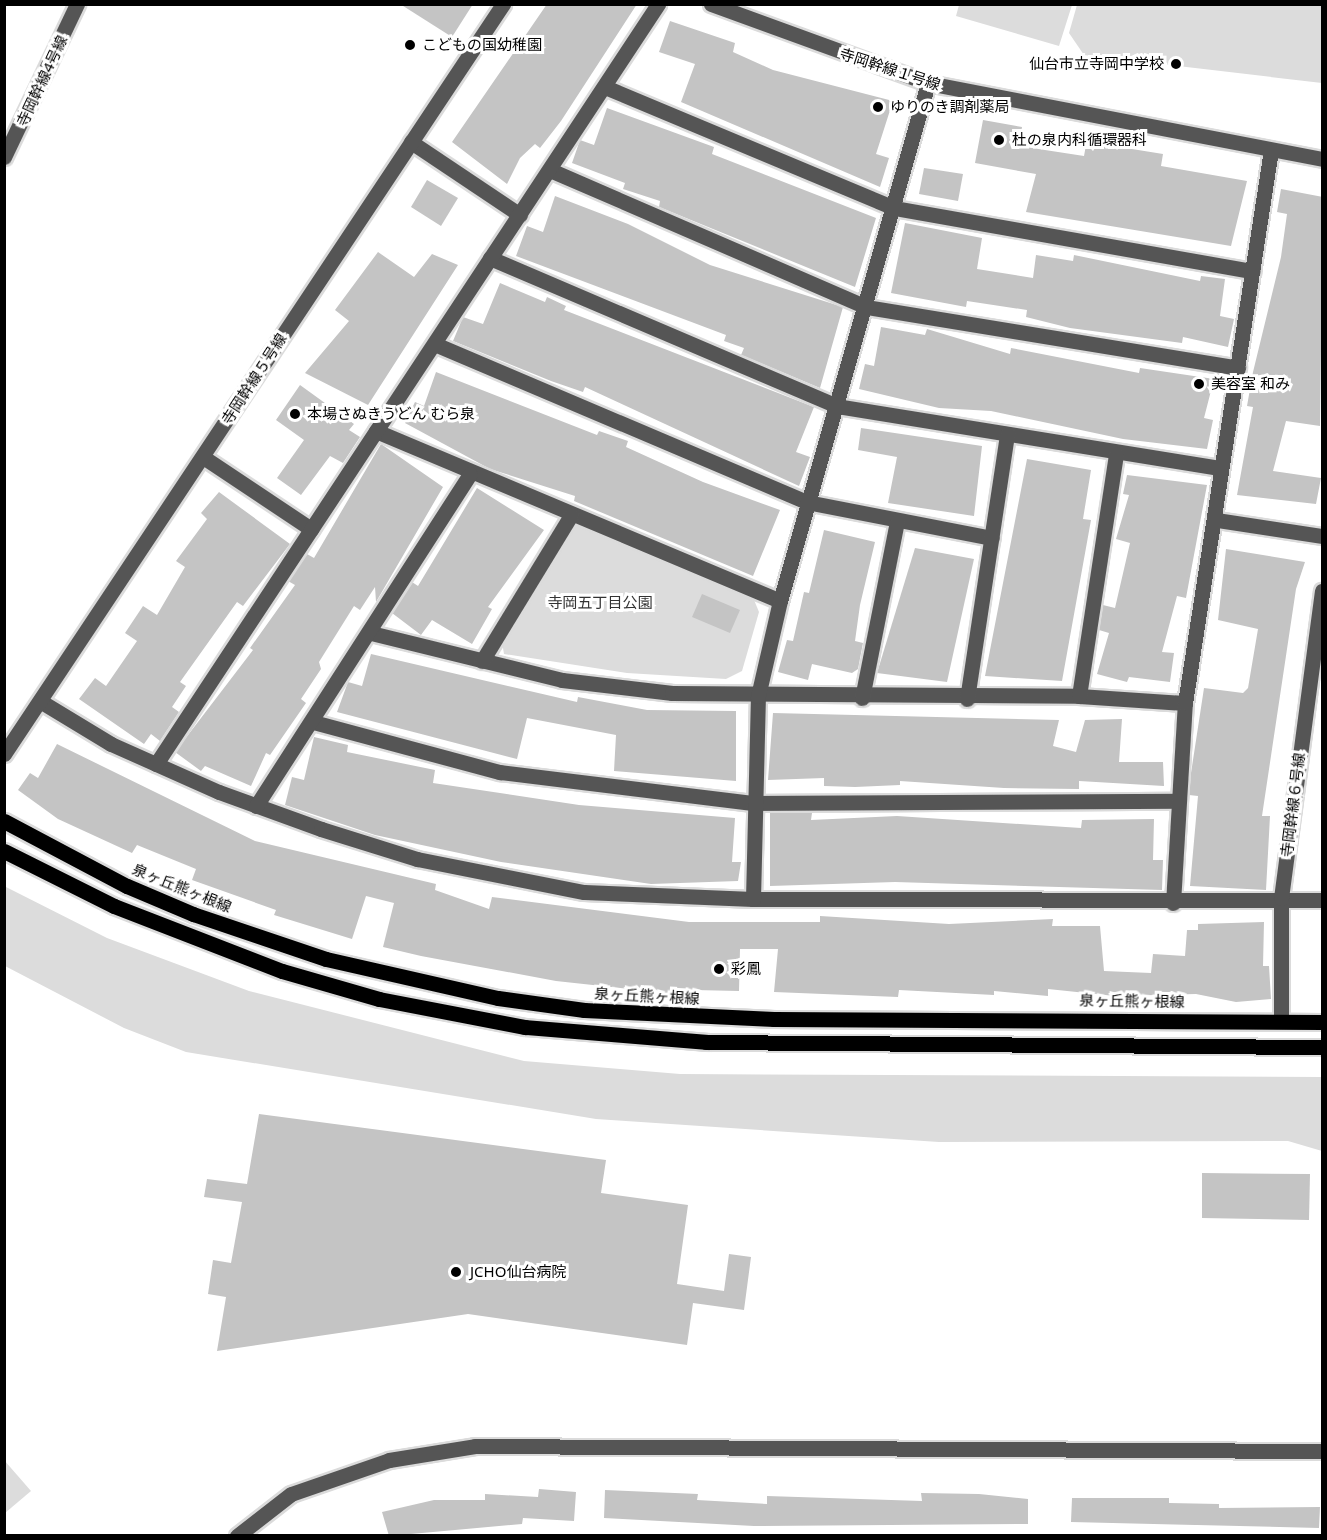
<!DOCTYPE html>
<html>
<head>
<meta charset="utf-8">
<style>
  body { margin:0 }
  #map { position:relative; width:1327px; height:1540px; overflow:hidden; background:#fff; font-family:"Noto Sans","Noto Sans JP",sans-serif }
  div>[style] { position:absolute }
  [style*='--x'] { left:calc(var(--x)*1px); top:calc(var(--y)*1px); width:calc(var(--w)*1px); rotate:calc(var(--a)*1deg) }
  .green>* { inset:0; background:#dcdcdc }
  .building>* { inset:0; background:#c4c4c4 }
  .roads { filter:drop-shadow(2px 0 #dbdbdb) drop-shadow(-2px 0 #dbdbdb) drop-shadow(0 2px #dbdbdb) drop-shadow(0 -2px #dbdbdb) }
  .minor>* { height:15px; margin:-7.5px; padding:0 7.5px; transform-origin:7.5px; border-radius:7.5px; background:#555 }
  .major>* { height:15px; margin:-7.5px; padding:0 7.5px; transform-origin:7.5px; border-radius:7.5px; background:#000 }
  .dots>* { width:16px; height:16px; translate:-50% -50%; box-sizing:border-box; border:3px solid #fff; border-radius:50% }
  span { translate:-50% -50%; white-space:nowrap; text-align:center; line-height:1.15; -webkit-text-stroke:6px #fff; paint-order:stroke }
  .poi-label { font-size:15px; color:#000 }
  .left { translate:0 -50%; text-align:left }
  .right { translate:-100% -50%; text-align:right }
  .street-label { font-size:15px; color:#000 }
  .park-label { font-size:15px; color:#333 }
  .frame { position:absolute; inset:0; border:6px solid #000; pointer-events:none }
</style>
</head>
<body>
<div id="map">
  <div class="green">
    <div style="clip-path:polygon(959px 5px,959px 4px,1072px 5px,1059px 46px,956px 16px)"></div>
    <div style="clip-path:polygon(1077px 5px,1322px 5px,1322px 83px,1084px 55px,1069px 33px)"></div>
    <div style="clip-path:polygon(580px 525px,752px 595px,759px 612px,742px 671px,726px 679px,627px 673px,504px 654px,501px 636px,568px 529px)"></div>
    <div style="clip-path:polygon(4px 886px,107px 938px,249px 991px,524px 1061px,680px 1074px,1322px 1077px,1322px 1151px,1288px 1141px,939px 1142px,596px 1119px,186px 1052px,124px 1028px,5px 966px)"></div>
    <div style="clip-path:polygon(4px 1460px,31px 1491px,5px 1513px,4px 1513px)"></div>
  </div>
  <div class="building">
    <div style="clip-path:polygon(400px 4px,473px 4px,452px 37px)"></div>
    <div style="clip-path:polygon(547px 4px,637px 4px,561px 121px,540px 148px,535px 144px,520px 158px,507px 184px,452px 142px)"></div>
    <div style="clip-path:polygon(670px 21px,735px 43px,733px 52px,773px 70px,893px 101px,876px 154px,889px 158px,880px 187px,681px 102px,695px 64px,659px 52px)"></div>
    <div style="clip-path:polygon(607px 108px,714px 147px,712px 154px,876px 218px,855px 287px,659px 207px,660px 201px,623px 189px,625px 183px,572px 163px,580px 140px,594px 145px)"></div>
    <div style="clip-path:polygon(983px 120px,1022px 127px,1019px 146px,1084px 156px,1086px 145px,1132px 149px,1163px 154px,1161px 166px,1247px 181px,1231px 246px,1026px 212px,1036px 174px,975px 163px)"></div>
    <div style="clip-path:polygon(924px 168px,963px 174px,958px 201px,919px 194px)"></div>
    <div style="clip-path:polygon(427px 180px,458px 198px,441px 226px,411px 207px)"></div>
    <div style="clip-path:polygon(1281px 189px,1323px 197px,1320px 426px,1286px 421px,1273px 471px,1321px 478px,1316px 504px,1237px 495px,1253px 407px,1247px 406px,1253px 372px,1281px 257px,1287px 214px,1277px 212px)"></div>
    <div style="clip-path:polygon(555px 196px,628px 224px,710px 265px,843px 307px,820px 388px,741px 355px,744px 348px,724px 341px,726px 335px,516px 256px,527px 226px,543px 232px)"></div>
    <div style="clip-path:polygon(905px 223px,982px 238px,977px 269px,1033px 278px,1036px 255px,1073px 261px,1074px 255px,1200px 281px,1201px 276px,1225px 279px,1220px 316px,1234px 319px,1228px 347px,1183px 337px,1182px 343px,1070px 328px,1026px 317px,1027px 310px,967px 301px,966px 307px,891px 293px)"></div>
    <div style="clip-path:polygon(378px 252px,414px 277px,432px 254px,458px 265px,368px 405px,305px 373px,349px 321px,335px 310px)"></div>
    <div style="clip-path:polygon(500px 283px,545px 302px,547px 297px,566px 306px,564px 310px,814px 407px,796px 452px,810px 457px,799px 486px,585px 387px,583px 392px,551px 381px,453px 341px,463px 317px,483px 324px)"></div>
    <div style="clip-path:polygon(881px 327px,925px 335px,927px 329px,1010px 354px,1011px 348px,1139px 373px,1140px 368px,1214px 379px,1204px 418px,1213px 420px,1207px 449px,1123px 439px,991px 411px,939px 408px,859px 389px,865px 364px,874px 366px)"></div>
    <div style="clip-path:polygon(436px 372px,597px 435px,599px 431px,628px 441px,626px 447px,703px 482px,780px 510px,753px 576px,574px 501px,575px 496px,490px 469px,405px 423px,415px 402px,424px 406px)"></div>
    <div style="clip-path:polygon(300px 385px,354px 424px,349px 430px,360px 437px,343px 463px,330px 456px,301px 495px,277px 478px,304px 440px,276px 420px)"></div>
    <div style="clip-path:polygon(861px 428px,982px 446px,974px 516px,888px 503px,897px 457px,858px 450px)"></div>
    <div style="clip-path:polygon(381px 444px,443px 487px,376px 602px,375px 587px,360px 610px,354px 606px,319px 662px,321px 669px,301px 699px,306px 703px,270px 755px,266px 753px,251px 786px,205px 766px,201px 771px,175px 752px,253px 650px,250px 648px,295px 585px,288px 581px,307px 554px,314px 558px)"></div>
    <div style="clip-path:polygon(1027px 459px,1091px 470px,1083px 519px,1091px 520px,1062px 681px,985px 676px)"></div>
    <div style="clip-path:polygon(1127px 475px,1207px 485px,1186px 598px,1177px 596px,1162px 652px,1174px 653px,1170px 682px,1129px 677px,1127px 682px,1097px 674px,1109px 633px,1099px 630px,1103px 605px,1115px 608px,1130px 543px,1116px 539px,1129px 495px,1123px 494px)"></div>
    <div style="clip-path:polygon(477px 488px,544px 530px,488px 607px,492px 609px,472px 644px,432px 620px,421px 635px,392px 613px,412px 582px,418px 586px)"></div>
    <div style="clip-path:polygon(219px 492px,290px 544px,243px 606px,237px 602px,180px 682px,186px 686px,172px 707px,179px 712px,160px 741px,151px 734px,144px 744px,79px 699px,95px 678px,106px 686px,137px 641px,125px 633px,143px 606px,157px 615px,185px 567px,176px 561px,207px 519px,201px 513px)"></div>
    <div style="clip-path:polygon(824px 530px,875px 542px,860px 605px,855px 641px,863px 643px,858px 669px,852px 673px,812px 664px,808px 680px,778px 672px,787px 640px,793px 641px,804px 592px,809px 593px)"></div>
    <div style="clip-path:polygon(915px 548px,974px 559px,947px 682px,877px 673px)"></div>
    <div style="clip-path:polygon(1226px 549px,1305px 562px,1296px 589px,1262px 816px,1270px 816px,1266px 890px,1190px 886px,1198px 796px,1189px 795px,1191px 773px,1204px 688px,1243px 693px,1248px 688px,1258px 629px,1218px 620px)"></div>
    <div style="clip-path:polygon(702px 594px,740px 610px,730px 633px,692px 617px)"></div>
    <div style="clip-path:polygon(371px 654px,577px 702px,578px 697px,647px 710px,736px 711px,736px 781px,614px 771px,616px 735px,527px 718px,517px 759px,337px 712px,348px 682px,362px 686px)"></div>
    <div style="clip-path:polygon(773px 713px,1059px 720px,1053px 746px,1076px 752px,1085px 720px,1122px 719px,1119px 762px,1163px 762px,1164px 786px,1079px 781px,1079px 789px,1004px 788px,900px 781px,900px 785px,855px 787px,824px 786px,824px 778px,768px 780px)"></div>
    <div style="clip-path:polygon(314px 737px,348px 745px,347px 752px,435px 770px,433px 783px,579px 805px,735px 818px,732px 862px,741px 862px,738px 881px,651px 884px,501px 862px,375px 835px,285px 805px,292px 777px,304px 780px)"></div>
    <div style="clip-path:polygon(57px 744px,255px 841px,436px 884px,435px 890px,489px 909px,492px 897px,689px 922px,820px 922px,820px 916px,949px 924px,1053px 919px,1052px 926px,1100px 926px,1104px 971px,1151px 973px,1153px 954px,1185px 956px,1187px 930px,1198px 930px,1198px 924px,1264px 922px,1263px 966px,1269px 966px,1271px 999px,1236px 1002px,1196px 994px,1115px 996px,1048px 989px,1048px 996px,994px 991px,994px 995px,899px 990px,898px 997px,774px 992px,778px 949px,740px 949px,739px 991px,694px 990px,694px 996px,556px 981px,421px 956px,383px 947px,394px 903px,366px 896px,352px 939px,274px 915px,276px 910px,192px 880px,196px 869px,137px 845px,132px 853px,58px 819px,18px 790px,30px 773px,38px 778px)"></div>
    <div style="clip-path:polygon(770px 813px,812px 813px,811px 820px,897px 816px,1081px 828px,1082px 820px,1154px 819px,1153px 860px,1163px 860px,1162px 890px,895px 882px,770px 886px)"></div>
    <div style="clip-path:polygon(259px 1114px,606px 1160px,601px 1193px,688px 1205px,677px 1284px,724px 1291px,729px 1254px,751px 1257px,744px 1310px,693px 1303px,687px 1345px,468px 1314px,217px 1351px,226px 1297px,208px 1294px,213px 1260px,231px 1263px,242px 1202px,204px 1197px,207px 1179px,247px 1184px)"></div>
    <div style="clip-path:polygon(1202px 1173px,1310px 1174px,1309px 1220px,1202px 1218px)"></div>
    <div style="clip-path:polygon(539px 1489px,576px 1492px,574px 1521px,523px 1518px,522px 1524px,389px 1536px,382px 1512px,434px 1500px,485px 1500px,485px 1494px,538px 1497px)"></div>
    <div style="clip-path:polygon(605px 1490px,698px 1494px,697px 1500px,767px 1504px,767px 1496px,922px 1501px,921px 1493px,979px 1494px,1028px 1499px,1028px 1524px,754px 1526px,604px 1518px)"></div>
    <div style="clip-path:polygon(1072px 1498px,1169px 1498px,1169px 1503px,1219px 1504px,1219px 1508px,1320px 1507px,1319px 1528px,1071px 1522px)"></div>
  </div>
  <div class="roads">
    <div class="minor">
      <div style="--x:711;--y:4;--w:231;--a:20"></div>
      <div style="--x:928;--y:83;--w:401;--a:10.9"></div>
      <div style="--x:605;--y:87;--w:313;--a:22.7"></div>
      <div style="--x:894;--y:208;--w:364;--a:10"></div>
      <div style="--x:411;--y:142;--w:131;--a:33.8"></div>
      <div style="--x:4;--y:157;--w:170;--a:-64.5"></div>
      <div style="--x:550;--y:170;--w:345;--a:23.4"></div>
      <div style="--x:867;--y:307;--w:376;--a:9.3"></div>
      <div style="--x:490;--y:258;--w:377;--a:23.1"></div>
      <div style="--x:837;--y:406;--w:388;--a:9.2"></div>
      <div style="--x:437;--y:345;--w:402;--a:23"></div>
      <div style="--x:807;--y:502;--w:188;--a:11"></div>
      <div style="--x:376;--y:431;--w:438;--a:22.8"></div>
      <div style="--x:203;--y:457;--w:130;--a:33.7"></div>
      <div style="--x:1217;--y:520;--w:106;--a:8.7"></div>
      <div style="--x:371;--y:633;--w:197;--a:13.8"></div>
      <div style="--x:562;--y:680;--w:111;--a:6.7"></div>
      <div style="--x:672;--y:693;--w:407;--a:0.4"></div>
      <div style="--x:1079;--y:696;--w:106;--a:3.8"></div>
      <div style="--x:482;--y:661;--w:171;--a:-58.6"></div>
      <div style="--x:1079;--y:696;--w:245;--a:-81.3"></div>
      <div style="--x:862;--y:698;--w:179;--a:-78.8"></div>
      <div style="--x:967;--y:699;--w:268;--a:-81.4"></div>
      <div style="--x:40;--y:701;--w:83;--a:31.2"></div>
      <div style="--x:111;--y:744;--w:118;--a:24"></div>
      <div style="--x:219;--y:792;--w:109;--a:19.9"></div>
      <div style="--x:321;--y:829;--w:101;--a:17.4"></div>
      <div style="--x:417;--y:859;--w:170;--a:11.2"></div>
      <div style="--x:584;--y:892;--w:169;--a:2.4"></div>
      <div style="--x:753;--y:899;--w:569;--a:0.1"></div>
      <div style="--x:313;--y:722;--w:194;--a:15"></div>
      <div style="--x:500;--y:772;--w:255;--a:7"></div>
      <div style="--x:753;--y:803;--w:422;--a:-0.3"></div>
      <div style="--x:4;--y:754;--w:901;--a:-56.36"></div>
      <div style="--x:156;--y:764;--w:911;--a:-56.55"></div>
      <div style="--x:256;--y:806;--w:395;--a:-57.2"></div>
      <div style="--x:753;--y:899;--w:203;--a:-88.6"></div>
      <div style="--x:758;--y:696;--w:98;--a:-77"></div>
      <div style="--x:780;--y:601;--w:539;--a:-74.05"></div>
      <div style="--x:1173;--y:903;--w:200;--a:-86.6"></div>
      <div style="--x:1185;--y:703;--w:560;--a:-81.16"></div>
      <div style="--x:1281;--y:1021;--w:123;--a:-90"></div>
      <div style="--x:1281;--y:898;--w:310;--a:-82.4"></div>
      <div style="--x:237;--y:1536;--w:68;--a:-37.9"></div>
      <div style="--x:291;--y:1494;--w:104;--a:-19.1"></div>
      <div style="--x:389;--y:1460;--w:87;--a:-9.2"></div>
      <div style="--x:475;--y:1446;--w:847;--a:0.34"></div>
    </div>
    <div class="major">
      <div style="--x:4;--y:821;--w:139;--a:27.9"></div>
      <div style="--x:127;--y:886;--w:72;--a:23"></div>
      <div style="--x:193;--y:914;--w:140;--a:18.7"></div>
      <div style="--x:326;--y:959;--w:176;--a:12.8"></div>
      <div style="--x:498;--y:998;--w:87;--a:7.9"></div>
      <div style="--x:584;--y:1010;--w:190;--a:2.7"></div>
      <div style="--x:774;--y:1019;--w:548;--a:0.31"></div>
      <div style="--x:4;--y:851;--w:123;--a:26.6"></div>
      <div style="--x:114;--y:906;--w:180;--a:21.2"></div>
      <div style="--x:282;--y:971;--w:101;--a:16.1"></div>
      <div style="--x:379;--y:999;--w:149;--a:10.9"></div>
      <div style="--x:525;--y:1027;--w:182;--a:4.7"></div>
      <div style="--x:706;--y:1042;--w:616;--a:0.47"></div>
    </div>
  </div>
  <div class="dots">
    <div style="left:410px;top:45px;background:#000"></div>
    <div style="left:1176px;top:64px;background:#000"></div>
    <div style="left:878px;top:107px;background:#000"></div>
    <div style="left:999px;top:140px;background:#000"></div>
    <div style="left:1199px;top:384px;background:#000"></div>
    <div style="left:295px;top:414px;background:#000"></div>
    <div style="left:719px;top:969px;background:#000"></div>
    <div style="left:456px;top:1272px;background:#000"></div>
  </div>
  <div class="poi-label">
    <span class="left" style="left:422px;top:45px">こどもの国幼稚園</span>
    <span class="right" style="left:1164px;top:64px">仙台市立寺岡中学校</span>
    <span class="left" style="left:890px;top:107px">ゆりのき調剤薬局</span>
    <span class="left" style="left:1012px;top:140px">杜の泉内科循環器科</span>
    <span class="left" style="left:1211px;top:384px">美容室 和み</span>
    <span class="left" style="left:307px;top:414px">本場さぬきうどん むら泉</span>
    <span class="left" style="left:731px;top:969px">彩鳳</span>
    <span class="left" style="left:470px;top:1272px">JCHO仙台病院</span>
  </div>
  <div class="street-label">
    <span style="left:890px;top:69px;rotate:18deg">寺岡幹線１号線</span>
    <span style="left:42px;top:81px;rotate:-65deg">寺岡幹線4号線</span>
    <span style="left:254px;top:379px;rotate:-57deg">寺岡幹線５号線</span>
    <span style="left:1293px;top:805px;rotate:-83deg">寺岡幹線６号線</span>
    <span style="left:182px;top:888px;rotate:22deg">泉ヶ丘熊ヶ根線</span>
    <span style="left:647px;top:996px;rotate:3deg">泉ヶ丘熊ヶ根線</span>
    <span style="left:1132px;top:1001px;rotate:1deg">泉ヶ丘熊ヶ根線</span>
  </div>
  <div class="park-label">
    <span style="left:600px;top:603px">寺岡五丁目公園</span>
  </div>
  <div class="frame"></div>
</div>
</body>
</html>
